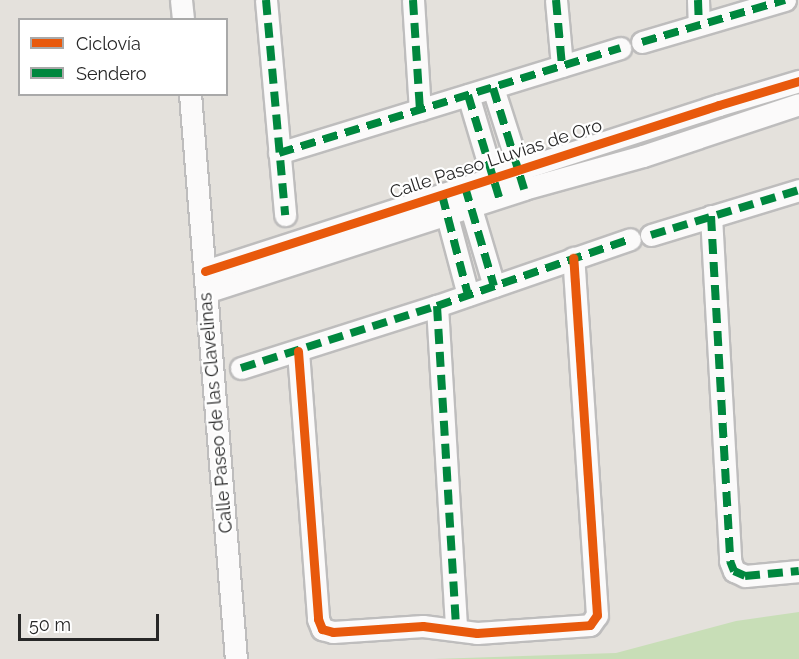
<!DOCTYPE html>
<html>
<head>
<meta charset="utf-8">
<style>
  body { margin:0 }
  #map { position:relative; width:799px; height:659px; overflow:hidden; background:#e4e1dc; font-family:Raleway,sans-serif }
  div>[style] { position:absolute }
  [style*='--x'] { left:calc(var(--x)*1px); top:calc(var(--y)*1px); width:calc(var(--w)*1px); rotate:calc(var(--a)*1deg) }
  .green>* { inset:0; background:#c8deb7 }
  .roads { filter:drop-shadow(2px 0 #bebdbd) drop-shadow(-2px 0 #bebdbd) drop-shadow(0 2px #bebdbd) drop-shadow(0 -2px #bebdbd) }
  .minor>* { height:21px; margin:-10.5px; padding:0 10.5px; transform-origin:10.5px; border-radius:10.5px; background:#fbfafa }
  .quiet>* { height:8px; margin-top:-4px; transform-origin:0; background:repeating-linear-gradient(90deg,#00873e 0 15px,transparent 0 23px) }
  .cycleway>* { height:9px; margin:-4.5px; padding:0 4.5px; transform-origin:4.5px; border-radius:4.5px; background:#e8590c }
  span { translate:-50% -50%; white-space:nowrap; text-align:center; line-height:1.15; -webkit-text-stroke:4.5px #fff; paint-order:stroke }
  .street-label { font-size:18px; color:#272727 }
  .legend { position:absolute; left:18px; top:18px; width:210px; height:78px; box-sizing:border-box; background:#fff; border:2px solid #a9a9a9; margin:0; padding:8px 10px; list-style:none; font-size:18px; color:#272727 }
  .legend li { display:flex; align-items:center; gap:12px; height:30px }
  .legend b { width:30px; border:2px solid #a9a9a9 }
  .scale { position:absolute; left:18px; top:614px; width:141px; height:27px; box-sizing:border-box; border:3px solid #272727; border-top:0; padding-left:8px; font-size:18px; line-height:21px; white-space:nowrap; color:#272727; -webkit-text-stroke:4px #fff; paint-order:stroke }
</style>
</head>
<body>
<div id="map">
  <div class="green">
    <div style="clip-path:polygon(799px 612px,799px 659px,433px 659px,616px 653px,736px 621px)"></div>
  </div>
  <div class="roads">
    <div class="minor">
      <div style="--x:181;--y:0;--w:20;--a:84"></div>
      <div style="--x:266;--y:0;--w:216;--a:84.9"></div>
      <div style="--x:413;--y:0;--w:110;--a:86.4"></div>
      <div style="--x:556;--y:0;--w:66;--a:84.8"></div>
      <div style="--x:698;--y:0;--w:23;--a:88"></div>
      <div style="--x:642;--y:42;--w:149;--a:-16.4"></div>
      <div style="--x:493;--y:88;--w:99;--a:72.3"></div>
      <div style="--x:190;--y:94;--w:567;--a:85.35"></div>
      <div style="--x:468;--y:95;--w:98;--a:73.4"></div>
      <div style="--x:279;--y:153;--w:357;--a:-17.1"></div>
      <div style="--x:467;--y:195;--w:95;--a:73.5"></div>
      <div style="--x:443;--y:201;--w:97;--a:75.1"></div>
      <div style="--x:711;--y:216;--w:346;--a:86.8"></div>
      <div style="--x:730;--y:561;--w:11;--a:68"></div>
      <div style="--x:734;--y:571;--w:12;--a:24"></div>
      <div style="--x:745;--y:576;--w:54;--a:-5.3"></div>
      <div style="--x:651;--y:235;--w:155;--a:-16.9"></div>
      <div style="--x:205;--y:271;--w:540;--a:-17.9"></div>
      <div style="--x:719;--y:105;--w:84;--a:-16.7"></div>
      <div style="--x:206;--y:292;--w:334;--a:-17.9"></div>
      <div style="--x:524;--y:189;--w:123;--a:-15.5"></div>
      <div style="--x:643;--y:156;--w:164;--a:-18.4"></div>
      <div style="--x:437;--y:306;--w:324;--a:86.6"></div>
      <div style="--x:298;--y:351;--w:269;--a:85.7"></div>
      <div style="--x:318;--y:619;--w:11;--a:68"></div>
      <div style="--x:322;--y:629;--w:11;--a:15"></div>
      <div style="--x:333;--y:632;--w:90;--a:-3.8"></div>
      <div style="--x:423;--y:626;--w:54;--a:7.4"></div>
      <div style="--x:477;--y:633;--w:113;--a:-4"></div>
      <div style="--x:590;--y:625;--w:12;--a:-55"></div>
      <div style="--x:597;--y:615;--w:358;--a:-93.8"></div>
      <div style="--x:241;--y:368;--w:206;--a:-17.6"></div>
      <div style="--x:437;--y:306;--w:204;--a:-19.1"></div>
    </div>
  </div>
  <div class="quiet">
    <div style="--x:266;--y:0;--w:216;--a:84.9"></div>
    <div style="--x:413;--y:0;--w:110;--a:86.4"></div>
    <div style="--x:556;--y:0;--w:66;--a:84.8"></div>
    <div style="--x:698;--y:0;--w:23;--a:88"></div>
    <div style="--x:642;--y:42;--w:149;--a:-16.4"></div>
    <div style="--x:493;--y:88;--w:106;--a:72.9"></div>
    <div style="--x:468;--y:95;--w:107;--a:73.1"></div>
    <div style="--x:279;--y:153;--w:357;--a:-17.1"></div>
    <div style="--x:465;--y:187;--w:103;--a:73.7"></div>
    <div style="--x:442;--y:195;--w:103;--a:75.4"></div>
    <div style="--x:711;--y:216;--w:346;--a:86.8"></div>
    <div style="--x:730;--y:561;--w:11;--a:68"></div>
    <div style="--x:734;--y:571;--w:12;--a:24"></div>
    <div style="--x:745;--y:576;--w:54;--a:-5.3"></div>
    <div style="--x:651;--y:235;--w:155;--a:-16.9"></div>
    <div style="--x:437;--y:306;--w:324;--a:86.6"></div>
    <div style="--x:241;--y:368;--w:206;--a:-17.6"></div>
    <div style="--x:437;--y:306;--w:204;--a:-19.1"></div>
  </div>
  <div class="cycleway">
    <div style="--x:205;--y:271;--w:540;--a:-17.9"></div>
    <div style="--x:719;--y:105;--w:84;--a:-16.7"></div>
    <div style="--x:298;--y:351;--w:269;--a:85.7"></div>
    <div style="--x:318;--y:619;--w:11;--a:68"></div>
    <div style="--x:322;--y:629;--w:11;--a:15"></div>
    <div style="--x:333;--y:632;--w:90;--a:-3.8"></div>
    <div style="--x:423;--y:626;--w:54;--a:7.4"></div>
    <div style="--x:477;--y:633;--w:113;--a:-4"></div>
    <div style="--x:590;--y:625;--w:12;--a:-55"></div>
    <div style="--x:597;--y:615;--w:358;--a:-93.8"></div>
  </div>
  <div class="street-label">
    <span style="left:496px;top:159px;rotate:-18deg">Calle Paseo Lluvias de Oro</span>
    <span style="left:216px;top:413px;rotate:-95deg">Calle Paseo de las Clavelinas</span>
  </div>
  <ul class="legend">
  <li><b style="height:8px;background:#e8590c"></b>Ciclovía</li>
  <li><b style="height:8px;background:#00873e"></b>Sendero</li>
  </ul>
  <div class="scale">50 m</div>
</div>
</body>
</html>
